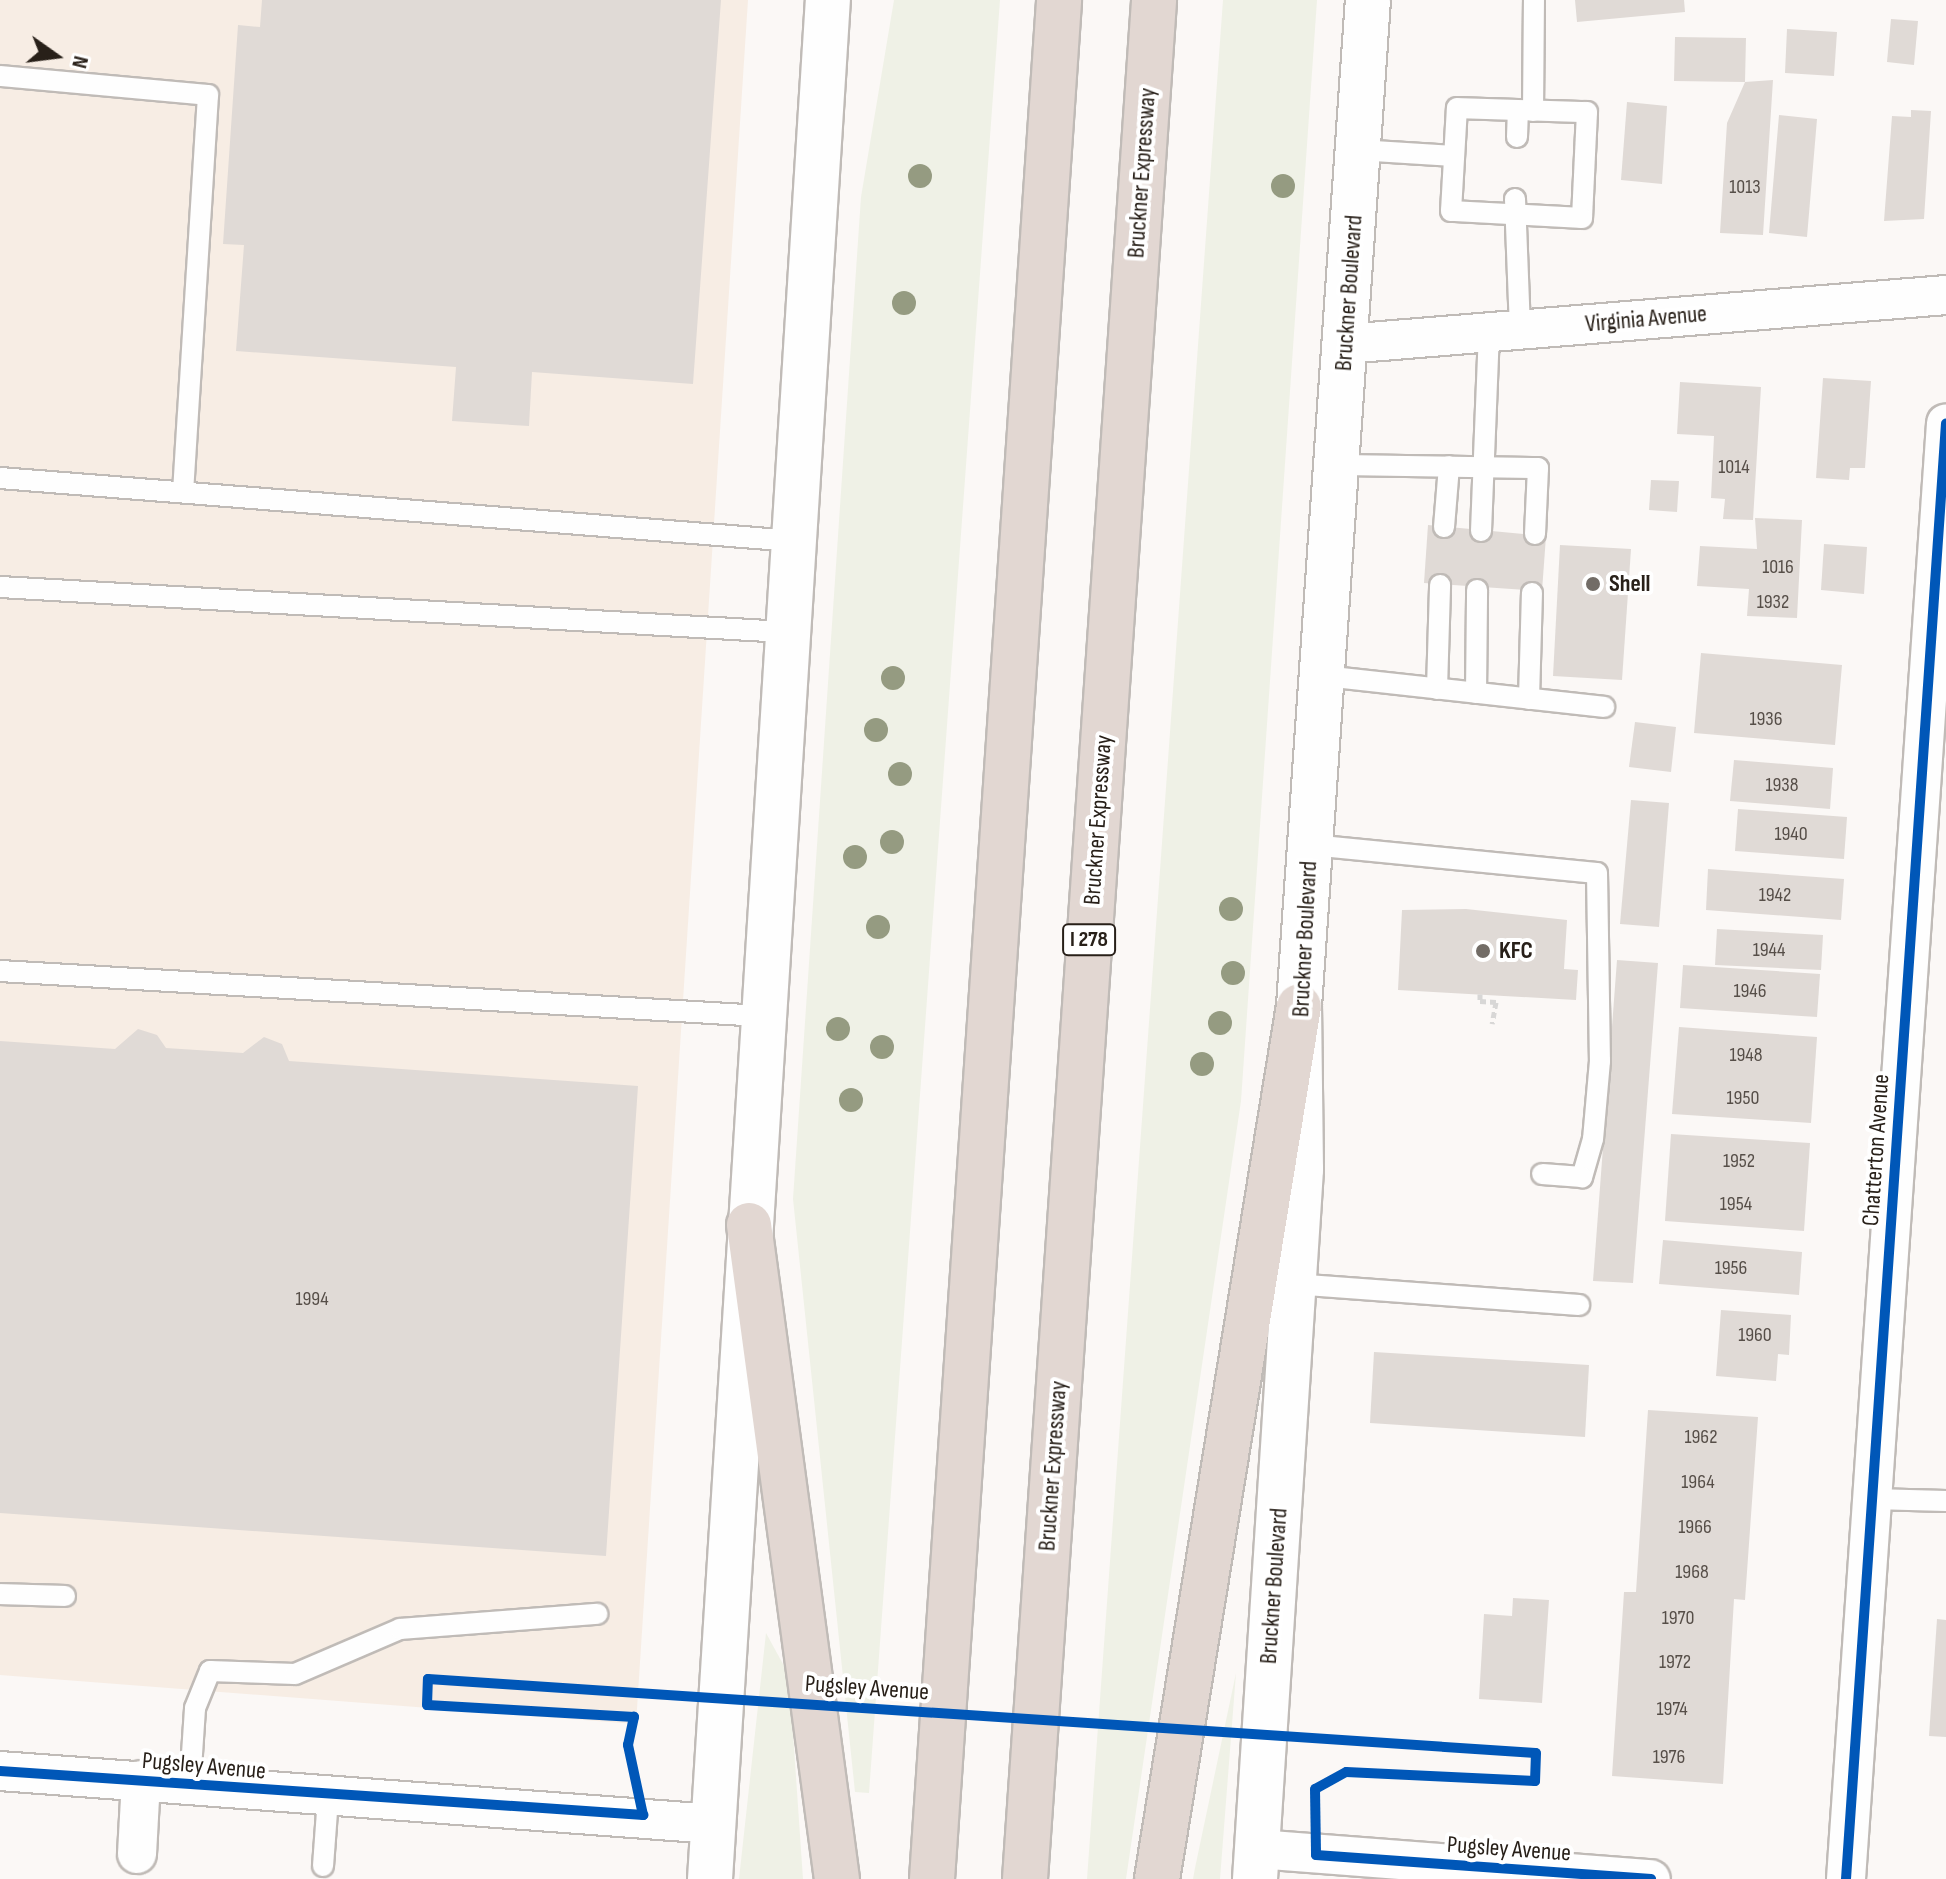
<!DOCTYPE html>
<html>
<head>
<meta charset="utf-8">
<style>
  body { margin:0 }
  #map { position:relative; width:1946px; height:1879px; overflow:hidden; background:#fbf8f6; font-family:"Sofia Sans Condensed",sans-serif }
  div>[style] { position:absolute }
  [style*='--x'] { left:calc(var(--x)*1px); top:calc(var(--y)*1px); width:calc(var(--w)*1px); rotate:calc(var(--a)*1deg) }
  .built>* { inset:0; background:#f7ede4 }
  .green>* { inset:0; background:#eff1e6 }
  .building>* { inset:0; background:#e0dad6 }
  .path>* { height:5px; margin-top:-2.5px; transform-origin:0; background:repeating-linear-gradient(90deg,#d8d7d6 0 6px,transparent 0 10px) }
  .roads { filter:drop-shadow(2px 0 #c0bbb7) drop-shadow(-2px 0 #c0bbb7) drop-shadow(0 2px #c0bbb7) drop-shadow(0 -2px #c0bbb7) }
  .lane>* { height:20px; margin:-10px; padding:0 10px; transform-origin:10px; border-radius:10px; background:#fefefe }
  .street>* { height:38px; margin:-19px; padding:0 19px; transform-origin:19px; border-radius:19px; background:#fefefe }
  .secondary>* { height:44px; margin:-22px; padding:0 22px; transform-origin:22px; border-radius:22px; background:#fefefe }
  .highway>* { height:44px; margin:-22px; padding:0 22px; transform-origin:22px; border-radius:22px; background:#e2d7d2 }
  .path-bridge>* { height:5px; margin-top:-2.5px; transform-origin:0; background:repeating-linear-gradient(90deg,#d8d7d6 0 6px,transparent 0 10px) }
  .cycleway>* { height:10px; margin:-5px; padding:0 5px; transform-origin:5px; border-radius:5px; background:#0057b8 }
  .trees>* { width:24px; height:24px; margin:-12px; border-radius:50%; background:#959b81 }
  .dots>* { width:22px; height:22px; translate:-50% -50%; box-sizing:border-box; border:4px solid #fff; border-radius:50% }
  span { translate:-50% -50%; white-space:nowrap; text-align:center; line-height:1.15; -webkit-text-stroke:8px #fff; paint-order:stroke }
  .number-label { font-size:20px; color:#564e48 }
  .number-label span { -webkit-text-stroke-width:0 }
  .shield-label span { padding:2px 6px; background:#fff; border:2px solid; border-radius:6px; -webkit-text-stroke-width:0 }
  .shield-label { font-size:22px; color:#282019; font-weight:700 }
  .street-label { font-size:24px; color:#282019 }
  .poi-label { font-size:24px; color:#282019; font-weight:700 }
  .left { translate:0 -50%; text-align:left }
  .north { position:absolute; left:16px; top:16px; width:80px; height:80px; -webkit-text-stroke:6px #fff; paint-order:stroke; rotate:104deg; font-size:22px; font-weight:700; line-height:32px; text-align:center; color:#282019 }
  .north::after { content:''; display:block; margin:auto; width:28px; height:36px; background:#282019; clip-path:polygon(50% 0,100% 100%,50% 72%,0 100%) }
</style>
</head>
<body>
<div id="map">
  <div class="built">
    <div style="clip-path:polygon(0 0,748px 0,636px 1724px,0 1675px)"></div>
  </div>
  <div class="green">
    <div style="clip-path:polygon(894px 0,1000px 0,869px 1793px,855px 1792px,793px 1199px,861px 197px)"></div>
    <div style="clip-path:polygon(1223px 0,1317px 0,1241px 1101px,1126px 1879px,1087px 1879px)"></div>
    <div style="clip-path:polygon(766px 1633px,789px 1675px,803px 1879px,739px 1879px)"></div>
    <div style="clip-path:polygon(1236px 1673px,1220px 1879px,1193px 1879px,1195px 1868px)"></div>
  </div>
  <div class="building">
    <div style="clip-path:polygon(262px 0,721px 0,693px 384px,532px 372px,529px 426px,452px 421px,456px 367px,236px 351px,244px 245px,223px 244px,238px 25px,260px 27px)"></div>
    <div style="clip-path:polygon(1575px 0,1684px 0,1685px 12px,1577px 22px)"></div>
    <div style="clip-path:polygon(1891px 19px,1918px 21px,1914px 65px,1887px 62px)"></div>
    <div style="clip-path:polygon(1787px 29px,1837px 32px,1834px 76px,1785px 73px)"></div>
    <div style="clip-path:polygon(1675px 37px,1746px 38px,1745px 82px,1773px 80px,1763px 235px,1720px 233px,1727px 123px,1745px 82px,1674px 81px)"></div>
    <div style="clip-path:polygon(1627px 102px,1667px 106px,1662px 184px,1621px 180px)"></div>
    <div style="clip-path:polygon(1911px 110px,1931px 111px,1924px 219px,1884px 221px,1892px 116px,1911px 117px)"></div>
    <div style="clip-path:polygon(1779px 115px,1817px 119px,1807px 237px,1769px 233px)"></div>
    <div style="clip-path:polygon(1823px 378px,1871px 381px,1865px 468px,1850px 468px,1849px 480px,1816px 478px)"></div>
    <div style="clip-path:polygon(1680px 382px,1761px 387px,1753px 520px,1723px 519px,1725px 499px,1711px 498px,1714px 436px,1677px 434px)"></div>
    <div style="clip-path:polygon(1651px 480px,1679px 481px,1677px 512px,1649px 510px)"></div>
    <div style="clip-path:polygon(1755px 518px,1802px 520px,1797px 618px,1747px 616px,1749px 589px,1697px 586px,1700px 546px,1757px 549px)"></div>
    <div style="clip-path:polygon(1428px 525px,1546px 536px,1542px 591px,1424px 583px)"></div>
    <div style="clip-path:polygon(1824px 544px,1867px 547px,1864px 594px,1821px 590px)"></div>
    <div style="clip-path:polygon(1560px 545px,1631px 549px,1622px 680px,1553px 676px)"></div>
    <div style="clip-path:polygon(1701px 653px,1842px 665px,1835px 745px,1694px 733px)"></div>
    <div style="clip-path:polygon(1635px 722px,1676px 727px,1671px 772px,1629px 767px)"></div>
    <div style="clip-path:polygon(1734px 760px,1833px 768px,1830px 809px,1730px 801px)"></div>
    <div style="clip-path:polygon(1631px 800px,1669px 803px,1659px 927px,1620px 924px)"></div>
    <div style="clip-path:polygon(1738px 809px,1847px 817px,1844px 859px,1735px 851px)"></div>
    <div style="clip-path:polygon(1708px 869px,1844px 879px,1841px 920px,1706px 910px)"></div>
    <div style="clip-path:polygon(1466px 909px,1567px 920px,1564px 969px,1578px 970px,1576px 1000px,1398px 990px,1402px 910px)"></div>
    <div style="clip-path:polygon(1717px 929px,1823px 935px,1821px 970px,1715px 965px)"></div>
    <div style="clip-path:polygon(1617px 960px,1658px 963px,1633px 1283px,1593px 1281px)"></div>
    <div style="clip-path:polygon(1683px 965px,1820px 974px,1817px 1017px,1680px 1008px)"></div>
    <div style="clip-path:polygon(1679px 1027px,1817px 1037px,1811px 1123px,1672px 1114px)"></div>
    <div style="clip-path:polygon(138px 1029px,157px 1035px,166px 1048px,243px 1053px,264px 1037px,282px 1044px,289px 1061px,638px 1086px,606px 1556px,0 1513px,0 1041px,115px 1049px)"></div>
    <div style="clip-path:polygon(1671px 1134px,1810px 1143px,1804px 1231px,1665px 1221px)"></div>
    <div style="clip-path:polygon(1663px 1240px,1802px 1252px,1799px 1295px,1659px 1284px)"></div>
    <div style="clip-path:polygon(1721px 1310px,1791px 1315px,1789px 1355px,1778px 1354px,1776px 1381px,1716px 1376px)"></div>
    <div style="clip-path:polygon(1374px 1352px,1589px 1365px,1585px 1437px,1370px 1423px)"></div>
    <div style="clip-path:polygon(1648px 1410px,1758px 1417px,1745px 1600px,1734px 1599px,1723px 1784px,1612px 1776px,1624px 1592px,1636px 1592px)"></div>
    <div style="clip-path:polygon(1513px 1598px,1549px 1600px,1542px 1703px,1479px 1699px,1484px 1614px,1512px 1616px)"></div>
    <div style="clip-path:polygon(1937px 1619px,1946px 1620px,1946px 1737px,1929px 1736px)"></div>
  </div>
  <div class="path">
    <div style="--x:1480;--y:994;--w:7;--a:90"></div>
    <div style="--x:1480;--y:1001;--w:16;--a:4"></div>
    <div style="--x:1496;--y:1002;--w:22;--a:100"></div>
    <div style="--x:428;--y:1679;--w:26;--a:92"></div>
    <div style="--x:427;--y:1705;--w:207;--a:3.3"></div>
  </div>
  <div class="roads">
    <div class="lane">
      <div style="--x:0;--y:76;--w:209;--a:5.2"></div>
      <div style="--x:208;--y:95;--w:398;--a:93.6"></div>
      <div style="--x:1457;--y:108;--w:130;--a:1.8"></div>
      <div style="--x:1587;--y:112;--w:106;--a:92.7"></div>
      <div style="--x:1582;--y:218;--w:131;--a:-176.9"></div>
      <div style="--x:1451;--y:211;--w:103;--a:-86.7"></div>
      <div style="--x:1533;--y:111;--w:111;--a:-89.5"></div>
      <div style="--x:1517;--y:137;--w:26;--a:-88"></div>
      <div style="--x:1358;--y:150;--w:96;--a:3.6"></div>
      <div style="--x:1515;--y:199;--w:131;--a:87.8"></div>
      <div style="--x:1337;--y:465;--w:201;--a:0.9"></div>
      <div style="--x:1538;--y:468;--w:66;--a:92.6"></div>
      <div style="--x:0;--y:478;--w:795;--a:4.54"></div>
      <div style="--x:1444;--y:527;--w:61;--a:-85.3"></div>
      <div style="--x:1481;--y:531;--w:199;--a:-87.7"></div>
      <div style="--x:0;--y:587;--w:787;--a:3.28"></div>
      <div style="--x:1324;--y:676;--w:282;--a:6.3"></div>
      <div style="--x:1437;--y:689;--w:104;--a:-88.3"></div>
      <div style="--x:1476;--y:693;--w:103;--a:-89.4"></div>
      <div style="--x:1529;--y:699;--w:106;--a:-88.4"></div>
      <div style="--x:1311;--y:845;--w:287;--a:5.6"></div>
      <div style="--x:1597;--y:873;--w:188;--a:89.1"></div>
      <div style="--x:1600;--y:1061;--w:78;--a:95.1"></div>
      <div style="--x:1593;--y:1139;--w:40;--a:106"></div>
      <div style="--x:1582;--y:1177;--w:40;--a:-175.7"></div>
      <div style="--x:0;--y:971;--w:762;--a:3.38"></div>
      <div style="--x:1293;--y:1284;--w:287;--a:4.2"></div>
      <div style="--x:1872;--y:1499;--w:74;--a:1.5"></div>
      <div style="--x:0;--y:1594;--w:65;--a:1.8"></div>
      <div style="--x:190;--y:1784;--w:76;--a:-86.2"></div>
      <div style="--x:195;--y:1708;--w:40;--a:-68"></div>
      <div style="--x:210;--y:1671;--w:85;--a:2"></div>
      <div style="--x:295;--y:1674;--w:114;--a:-23.2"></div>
      <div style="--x:400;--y:1629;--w:198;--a:-4.4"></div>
      <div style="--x:323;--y:1866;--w:68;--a:-85.8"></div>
    </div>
    <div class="street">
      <div style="--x:1345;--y:344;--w:603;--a:-4.66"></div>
      <div style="--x:0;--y:1771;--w:716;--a:4.25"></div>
      <div style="--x:1257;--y:1849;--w:395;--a:4.4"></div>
      <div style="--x:137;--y:1854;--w:74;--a:-86.9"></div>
      <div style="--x:1846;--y:1879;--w:1459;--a:-86.07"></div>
    </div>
    <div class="secondary">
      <div style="--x:710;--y:1879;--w:1883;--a:-86.41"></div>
      <div style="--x:1255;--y:1879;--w:711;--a:-86.29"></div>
      <div style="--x:1301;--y:1169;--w:163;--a:-90.7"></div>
      <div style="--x:1299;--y:1006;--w:1008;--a:-86.08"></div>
    </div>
    <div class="highway">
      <div style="--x:749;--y:1225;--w:660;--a:82.34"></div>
      <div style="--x:932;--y:1879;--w:1883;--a:-86.13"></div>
      <div style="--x:1025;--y:1879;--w:1883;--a:-86.07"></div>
      <div style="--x:1157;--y:1879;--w:884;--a:-80.76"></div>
    </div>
  </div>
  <div class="path-bridge">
    <div style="--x:428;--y:1679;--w:1110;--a:3.82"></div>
  </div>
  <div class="cycleway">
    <div style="--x:0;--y:1771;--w:645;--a:3.91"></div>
    <div style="--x:643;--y:1815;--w:72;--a:-102.1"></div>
    <div style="--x:628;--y:1745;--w:29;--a:-78"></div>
    <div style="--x:634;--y:1717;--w:207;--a:-176.7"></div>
    <div style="--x:427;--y:1705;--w:26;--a:-88"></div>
    <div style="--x:428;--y:1679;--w:1110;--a:3.82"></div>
    <div style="--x:1536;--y:1753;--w:28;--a:92"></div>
    <div style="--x:1535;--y:1781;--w:189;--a:-177.3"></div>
    <div style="--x:1346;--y:1772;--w:35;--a:151"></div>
    <div style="--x:1315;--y:1789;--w:66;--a:89.1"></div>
    <div style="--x:1316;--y:1855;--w:336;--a:4.1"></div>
    <div style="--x:1846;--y:1879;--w:1459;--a:-86.07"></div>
  </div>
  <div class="trees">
    <div style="left:920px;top:176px"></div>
    <div style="left:1283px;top:186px"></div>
    <div style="left:904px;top:303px"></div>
    <div style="left:893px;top:678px"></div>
    <div style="left:876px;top:730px"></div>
    <div style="left:900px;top:774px"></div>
    <div style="left:892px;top:842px"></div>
    <div style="left:855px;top:857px"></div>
    <div style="left:1231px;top:909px"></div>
    <div style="left:878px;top:927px"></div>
    <div style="left:1233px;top:973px"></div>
    <div style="left:1220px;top:1023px"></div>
    <div style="left:838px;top:1029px"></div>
    <div style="left:882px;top:1047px"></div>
    <div style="left:1202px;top:1064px"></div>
    <div style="left:851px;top:1100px"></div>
  </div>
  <div class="dots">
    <div style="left:1593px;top:584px;background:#726c66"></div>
    <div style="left:1483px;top:951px;background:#726c66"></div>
  </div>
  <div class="number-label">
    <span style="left:1745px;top:187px">1013</span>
    <span style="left:1734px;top:467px">1014</span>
    <span style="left:1778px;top:567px">1016</span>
    <span style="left:1773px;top:602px">1932</span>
    <span style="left:1766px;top:719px">1936</span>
    <span style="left:1782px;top:785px">1938</span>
    <span style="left:1791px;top:834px">1940</span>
    <span style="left:1775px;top:895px">1942</span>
    <span style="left:1769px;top:950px">1944</span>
    <span style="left:1750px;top:991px">1946</span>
    <span style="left:1746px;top:1055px">1948</span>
    <span style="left:1743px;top:1098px">1950</span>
    <span style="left:1739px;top:1161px">1952</span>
    <span style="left:1736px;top:1204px">1954</span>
    <span style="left:1731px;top:1268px">1956</span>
    <span style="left:312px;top:1299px">1994</span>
    <span style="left:1755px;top:1335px">1960</span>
    <span style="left:1701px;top:1437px">1962</span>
    <span style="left:1698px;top:1482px">1964</span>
    <span style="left:1695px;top:1527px">1966</span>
    <span style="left:1692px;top:1572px">1968</span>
    <span style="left:1678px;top:1618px">1970</span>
    <span style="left:1675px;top:1662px">1972</span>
    <span style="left:1672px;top:1709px">1974</span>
    <span style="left:1669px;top:1757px">1976</span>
  </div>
  <div class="shield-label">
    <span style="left:1089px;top:940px">I 278</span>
  </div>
  <div class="street-label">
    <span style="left:1142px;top:173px;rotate:-86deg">Bruckner Expressway</span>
    <span style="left:1349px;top:293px;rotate:-86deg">Bruckner Boulevard</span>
    <span style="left:1646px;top:319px;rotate:-5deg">Virginia Avenue</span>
    <span style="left:1098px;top:820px;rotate:-86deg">Bruckner Expressway</span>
    <span style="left:1305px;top:939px;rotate:-87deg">Bruckner Boulevard</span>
    <span style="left:1876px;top:1150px;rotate:-86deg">Chatterton Avenue</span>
    <span style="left:1053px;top:1466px;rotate:-86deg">Bruckner Expressway</span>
    <span style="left:1274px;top:1586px;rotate:-86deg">Bruckner Boulevard</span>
    <span style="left:867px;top:1688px;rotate:4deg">Pugsley Avenue</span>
    <span style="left:204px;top:1766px;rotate:5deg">Pugsley Avenue</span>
    <span style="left:1509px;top:1849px;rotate:4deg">Pugsley Avenue</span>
  </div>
  <div class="poi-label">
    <span class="left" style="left:1609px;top:584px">Shell</span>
    <span class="left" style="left:1499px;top:951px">KFC</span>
  </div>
  <div class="north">N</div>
</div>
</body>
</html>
